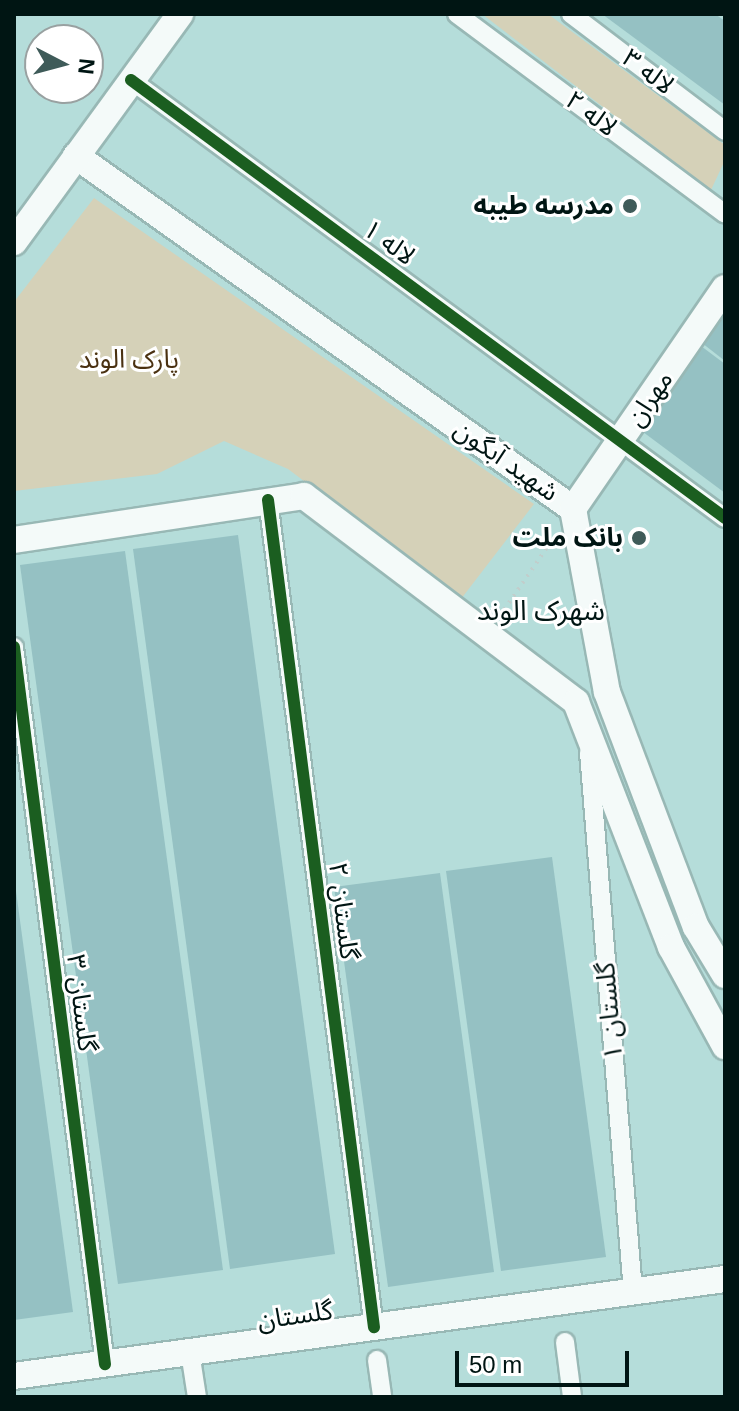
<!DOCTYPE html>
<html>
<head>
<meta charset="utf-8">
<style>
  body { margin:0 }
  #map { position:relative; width:739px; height:1411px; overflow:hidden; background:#b5ddda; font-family:Helvetica,"Noto Sans Arabic",sans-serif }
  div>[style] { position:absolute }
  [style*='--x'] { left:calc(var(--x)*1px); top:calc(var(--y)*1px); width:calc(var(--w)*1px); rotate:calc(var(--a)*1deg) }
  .green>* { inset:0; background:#d5d1b8 }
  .building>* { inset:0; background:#95c1c3 }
  .path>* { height:4px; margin-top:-2px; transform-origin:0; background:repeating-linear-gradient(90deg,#c1cecc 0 2px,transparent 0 8px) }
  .roads { filter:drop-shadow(2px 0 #98b8b5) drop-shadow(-2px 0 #98b8b5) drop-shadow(0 2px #98b8b5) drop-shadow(0 -2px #98b8b5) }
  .street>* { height:18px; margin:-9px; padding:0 9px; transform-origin:9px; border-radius:9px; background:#f4faf9 }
  .secondary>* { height:26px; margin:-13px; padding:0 13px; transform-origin:13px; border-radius:13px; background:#f4faf9 }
  .cycleway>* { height:12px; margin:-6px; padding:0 6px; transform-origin:6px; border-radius:6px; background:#1b5e20 }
  .dots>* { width:22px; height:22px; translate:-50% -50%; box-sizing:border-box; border:4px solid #fff; border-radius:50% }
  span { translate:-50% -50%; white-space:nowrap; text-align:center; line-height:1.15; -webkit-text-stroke:6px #fff; paint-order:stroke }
  .street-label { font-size:26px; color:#001513 }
  .poi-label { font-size:26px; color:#001513; font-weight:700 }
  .right { translate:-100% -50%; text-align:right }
  .park-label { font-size:26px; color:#4a3111 }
  .neighbourhood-label { font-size:28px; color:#001513 }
  .frame { position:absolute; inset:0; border:16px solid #001513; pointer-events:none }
  .north { position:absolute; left:24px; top:24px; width:80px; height:80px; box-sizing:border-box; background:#fff; border:2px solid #99a1a1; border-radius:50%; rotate:96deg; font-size:22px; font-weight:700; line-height:32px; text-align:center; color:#001513 }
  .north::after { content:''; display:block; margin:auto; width:28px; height:36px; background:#3f5b59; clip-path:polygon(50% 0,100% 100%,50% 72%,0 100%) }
  .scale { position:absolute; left:455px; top:1351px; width:174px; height:36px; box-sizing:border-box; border:4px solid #001513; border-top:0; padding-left:10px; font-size:24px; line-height:28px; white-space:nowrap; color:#001513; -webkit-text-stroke:6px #fff; paint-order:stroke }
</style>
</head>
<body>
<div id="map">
  <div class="green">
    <div style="clip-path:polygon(482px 14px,548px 14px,725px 145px,725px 160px,711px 190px)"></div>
    <div style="clip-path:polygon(94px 198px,534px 504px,461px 599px,288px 469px,224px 441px,157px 474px,14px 491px,14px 302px)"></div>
  </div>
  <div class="building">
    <div style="clip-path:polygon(602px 14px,715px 14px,725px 21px,725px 105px)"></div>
    <div style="clip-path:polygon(725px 311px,725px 361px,702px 343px)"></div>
    <div style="clip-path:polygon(701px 346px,725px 364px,725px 493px,639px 429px)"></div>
    <div style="clip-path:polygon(238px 535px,335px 1254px,230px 1269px,133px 549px)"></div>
    <div style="clip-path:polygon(125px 551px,223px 1270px,118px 1284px,20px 565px)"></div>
    <div style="clip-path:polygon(552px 857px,606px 1257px,501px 1271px,446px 871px)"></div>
    <div style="clip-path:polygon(440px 873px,494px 1272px,388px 1287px,334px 887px)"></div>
    <div style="clip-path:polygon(16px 891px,73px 1312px,14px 1320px,14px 892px)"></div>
  </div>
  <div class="path">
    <div style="--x:500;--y:616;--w:96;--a:-55.6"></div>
  </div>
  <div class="roads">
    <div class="street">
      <div style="--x:457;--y:14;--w:334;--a:36.7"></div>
      <div style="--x:571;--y:14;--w:193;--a:37.2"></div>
      <div style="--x:131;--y:80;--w:738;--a:36.4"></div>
      <div style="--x:268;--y:500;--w:834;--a:82.7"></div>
      <div style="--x:14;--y:647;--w:723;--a:82.77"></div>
      <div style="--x:589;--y:752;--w:542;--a:85.34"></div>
      <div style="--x:565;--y:1342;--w:55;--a:82.7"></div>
      <div style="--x:190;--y:1352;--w:46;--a:81.2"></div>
      <div style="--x:377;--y:1360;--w:37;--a:82"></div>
    </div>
    <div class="secondary">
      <div style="--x:76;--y:156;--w:610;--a:35.38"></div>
      <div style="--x:573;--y:509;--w:186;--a:79.5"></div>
      <div style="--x:607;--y:692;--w:251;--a:69.3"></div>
      <div style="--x:696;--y:927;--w:56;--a:58.9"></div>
      <div style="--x:14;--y:242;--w:282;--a:-53.9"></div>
      <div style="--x:573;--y:509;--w:268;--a:-55.5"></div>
      <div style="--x:14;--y:540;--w:293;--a:-8.6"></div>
      <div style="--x:304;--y:496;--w:341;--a:37.1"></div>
      <div style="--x:576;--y:702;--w:263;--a:68.8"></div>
      <div style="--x:671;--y:947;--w:113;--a:61.4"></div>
      <div style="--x:14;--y:1376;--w:718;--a:-7.77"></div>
    </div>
  </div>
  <div class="cycleway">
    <div style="--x:131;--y:80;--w:738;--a:36.4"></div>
    <div style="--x:268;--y:500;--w:834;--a:82.7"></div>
    <div style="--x:14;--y:647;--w:723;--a:82.77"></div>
  </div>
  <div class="dots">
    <div style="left:630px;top:206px;background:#3f5b59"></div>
    <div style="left:639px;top:538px;background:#3f5b59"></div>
  </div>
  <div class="street-label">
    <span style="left:648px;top:72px;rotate:37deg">لاله ۳</span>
    <span style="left:591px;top:114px;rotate:37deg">لاله ۲</span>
    <span style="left:389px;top:243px;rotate:36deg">لاله ۱</span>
    <span style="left:650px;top:399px;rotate:-56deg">مهران</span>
    <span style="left:506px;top:461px;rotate:35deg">شهید آبگون</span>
    <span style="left:343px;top:911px;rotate:83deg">گلستان ۲</span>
    <span style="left:81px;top:1003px;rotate:83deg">گلستان ۳</span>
    <span style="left:610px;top:1011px;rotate:-95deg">گلستان ۱</span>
    <span style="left:295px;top:1316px;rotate:-8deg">گلستان</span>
  </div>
  <div class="poi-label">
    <span class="right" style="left:614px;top:206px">مدرسه طیبه</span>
    <span class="right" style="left:623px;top:538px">بانک ملت</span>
  </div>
  <div class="park-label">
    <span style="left:129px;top:360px">پارک الوند</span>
  </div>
  <div class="neighbourhood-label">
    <span style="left:541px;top:611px">شهرک الوند</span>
  </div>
  <div class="frame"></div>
  <div class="north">N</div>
  <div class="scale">50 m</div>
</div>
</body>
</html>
